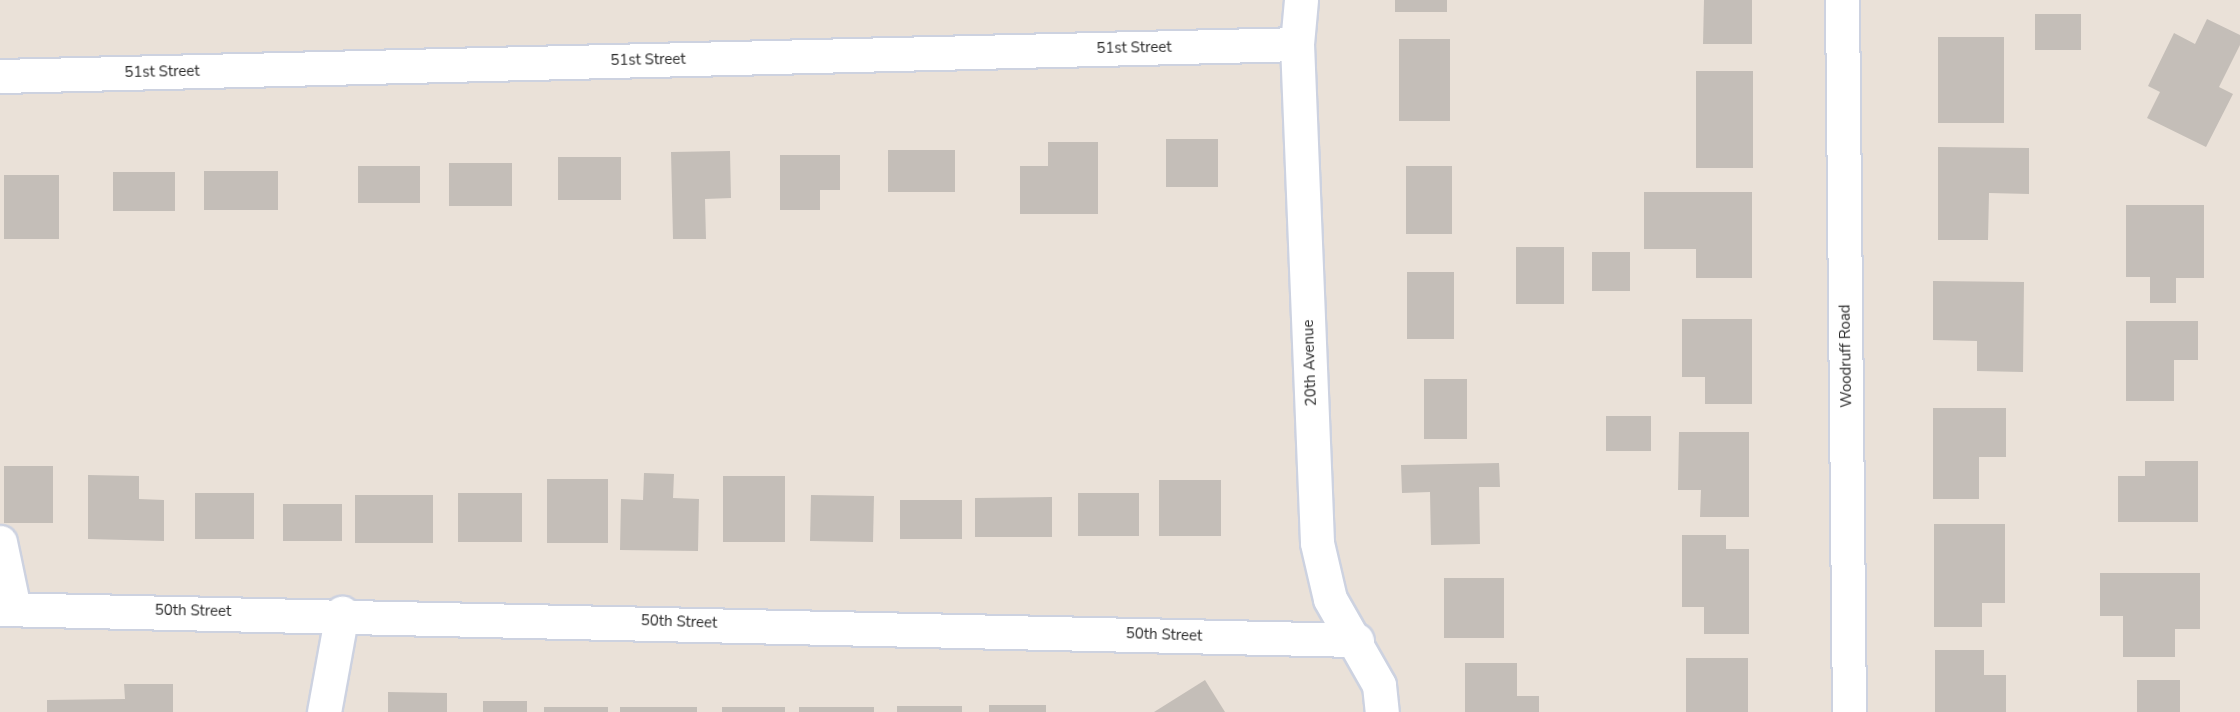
<!DOCTYPE html>
<html>
<head>
<meta charset="utf-8">
<style>
  body { margin:0 }
  #map { position:relative; width:2240px; height:712px; overflow:hidden; background:#eae1d8; font-family:"Nunito Sans",sans-serif }
  div>[style] { position:absolute }
  [style*='--x'] { left:calc(var(--x)*1px); top:calc(var(--y)*1px); width:calc(var(--w)*1px); rotate:calc(var(--a)*1deg) }
  .building>* { inset:0; background:#c4beb8 }
  .roads { filter:drop-shadow(2px 0 #cdd2e0) drop-shadow(-2px 0 #cdd2e0) drop-shadow(0 2px #cdd2e0) drop-shadow(0 -2px #cdd2e0) }
  .minor>* { height:33px; margin:-16.5px; padding:0 16.5px; transform-origin:16.5px; border-radius:16.5px; background:#fff }
  span { translate:-50% -50%; white-space:nowrap; text-align:center; line-height:1.15; -webkit-text-stroke:4.5px #fff; paint-order:stroke }
  .street-label { font-size:15px; color:#272727 }
</style>
</head>
<body>
<div id="map">
  <div class="building">
    <div style="clip-path:polygon(1395px 0,1447px 0,1447px 12px,1395px 12px)"></div>
    <div style="clip-path:polygon(1704px 0,1752px 0,1752px 44px,1703px 44px)"></div>
    <div style="clip-path:polygon(2035px 14px,2081px 14px,2081px 50px,2035px 50px)"></div>
    <div style="clip-path:polygon(2207px 19px,2240px 35px,2240px 45px,2219px 87px,2233px 94px,2206px 147px,2147px 118px,2160px 92px,2148px 86px,2174px 33px,2195px 44px)"></div>
    <div style="clip-path:polygon(1938px 37px,2004px 37px,2004px 123px,1938px 123px)"></div>
    <div style="clip-path:polygon(1399px 39px,1450px 39px,1450px 121px,1399px 121px)"></div>
    <div style="clip-path:polygon(1696px 71px,1753px 71px,1753px 168px,1696px 168px)"></div>
    <div style="clip-path:polygon(1166px 139px,1218px 139px,1218px 187px,1166px 187px)"></div>
    <div style="clip-path:polygon(1048px 142px,1098px 142px,1098px 214px,1020px 214px,1020px 166px,1048px 166px)"></div>
    <div style="clip-path:polygon(1938px 147px,2029px 148px,2029px 194px,1989px 193px,1988px 240px,1938px 240px)"></div>
    <div style="clip-path:polygon(888px 150px,955px 150px,955px 192px,888px 192px)"></div>
    <div style="clip-path:polygon(730px 151px,731px 198px,705px 199px,706px 239px,673px 239px,671px 152px)"></div>
    <div style="clip-path:polygon(780px 155px,840px 155px,840px 190px,820px 190px,820px 210px,780px 210px)"></div>
    <div style="clip-path:polygon(558px 157px,621px 157px,621px 200px,558px 200px)"></div>
    <div style="clip-path:polygon(449px 163px,512px 163px,512px 206px,449px 206px)"></div>
    <div style="clip-path:polygon(358px 166px,420px 166px,420px 203px,358px 203px)"></div>
    <div style="clip-path:polygon(1406px 166px,1452px 166px,1452px 234px,1406px 234px)"></div>
    <div style="clip-path:polygon(204px 171px,278px 171px,278px 210px,204px 210px)"></div>
    <div style="clip-path:polygon(113px 172px,175px 172px,175px 211px,113px 211px)"></div>
    <div style="clip-path:polygon(4px 175px,59px 175px,59px 239px,4px 239px)"></div>
    <div style="clip-path:polygon(1644px 192px,1752px 192px,1752px 278px,1696px 278px,1696px 249px,1644px 249px)"></div>
    <div style="clip-path:polygon(2126px 205px,2204px 205px,2204px 278px,2176px 278px,2176px 303px,2150px 303px,2150px 277px,2126px 277px)"></div>
    <div style="clip-path:polygon(1516px 247px,1564px 247px,1564px 304px,1516px 304px)"></div>
    <div style="clip-path:polygon(1592px 252px,1630px 252px,1630px 291px,1592px 291px)"></div>
    <div style="clip-path:polygon(1407px 272px,1454px 272px,1454px 339px,1407px 339px)"></div>
    <div style="clip-path:polygon(1933px 281px,2024px 282px,2023px 372px,1977px 371px,1977px 341px,1933px 340px)"></div>
    <div style="clip-path:polygon(1682px 319px,1752px 319px,1752px 404px,1705px 404px,1705px 377px,1682px 377px)"></div>
    <div style="clip-path:polygon(2126px 321px,2198px 321px,2198px 360px,2174px 360px,2174px 401px,2126px 401px)"></div>
    <div style="clip-path:polygon(1424px 379px,1467px 379px,1467px 439px,1424px 439px)"></div>
    <div style="clip-path:polygon(1933px 408px,2006px 408px,2006px 457px,1979px 457px,1979px 499px,1933px 499px)"></div>
    <div style="clip-path:polygon(1606px 416px,1651px 416px,1651px 451px,1606px 451px)"></div>
    <div style="clip-path:polygon(1679px 432px,1749px 432px,1749px 517px,1700px 517px,1701px 490px,1678px 490px)"></div>
    <div style="clip-path:polygon(2145px 461px,2198px 461px,2198px 522px,2118px 522px,2118px 476px,2145px 476px)"></div>
    <div style="clip-path:polygon(1499px 463px,1500px 487px,1479px 487px,1480px 544px,1431px 545px,1430px 492px,1402px 493px,1401px 465px)"></div>
    <div style="clip-path:polygon(4px 466px,53px 466px,53px 523px,4px 523px)"></div>
    <div style="clip-path:polygon(644px 473px,674px 474px,673px 498px,699px 499px,698px 551px,620px 550px,621px 499px,643px 500px)"></div>
    <div style="clip-path:polygon(88px 475px,139px 476px,139px 499px,164px 500px,164px 541px,88px 539px)"></div>
    <div style="clip-path:polygon(723px 476px,785px 476px,785px 542px,723px 542px)"></div>
    <div style="clip-path:polygon(547px 479px,608px 479px,608px 543px,547px 543px)"></div>
    <div style="clip-path:polygon(1159px 480px,1221px 480px,1221px 536px,1159px 536px)"></div>
    <div style="clip-path:polygon(195px 493px,254px 493px,254px 539px,195px 539px)"></div>
    <div style="clip-path:polygon(458px 493px,522px 493px,522px 542px,458px 542px)"></div>
    <div style="clip-path:polygon(1078px 493px,1139px 493px,1139px 536px,1078px 536px)"></div>
    <div style="clip-path:polygon(355px 495px,433px 495px,433px 543px,355px 543px)"></div>
    <div style="clip-path:polygon(811px 495px,874px 496px,873px 542px,810px 541px)"></div>
    <div style="clip-path:polygon(1052px 497px,1052px 537px,975px 537px,975px 498px)"></div>
    <div style="clip-path:polygon(900px 500px,962px 500px,962px 539px,900px 539px)"></div>
    <div style="clip-path:polygon(283px 504px,342px 504px,342px 541px,283px 541px)"></div>
    <div style="clip-path:polygon(1934px 524px,2005px 524px,2005px 603px,1982px 603px,1982px 627px,1934px 627px)"></div>
    <div style="clip-path:polygon(1682px 535px,1726px 535px,1726px 549px,1749px 549px,1749px 634px,1704px 634px,1704px 607px,1682px 607px)"></div>
    <div style="clip-path:polygon(2100px 573px,2200px 573px,2200px 629px,2175px 629px,2175px 657px,2123px 657px,2123px 616px,2100px 616px)"></div>
    <div style="clip-path:polygon(1444px 578px,1504px 578px,1504px 638px,1444px 638px)"></div>
    <div style="clip-path:polygon(1935px 650px,1984px 650px,1984px 675px,2006px 675px,2006px 712px,1935px 712px)"></div>
    <div style="clip-path:polygon(1686px 658px,1748px 658px,1748px 712px,1686px 712px)"></div>
    <div style="clip-path:polygon(1465px 663px,1517px 663px,1517px 696px,1539px 696px,1539px 712px,1465px 712px)"></div>
    <div style="clip-path:polygon(1205px 680px,1225px 712px,1154px 712px)"></div>
    <div style="clip-path:polygon(2137px 680px,2180px 680px,2180px 712px,2137px 712px)"></div>
    <div style="clip-path:polygon(124px 684px,173px 684px,173px 712px,47px 712px,47px 700px,125px 699px)"></div>
    <div style="clip-path:polygon(388px 692px,447px 693px,447px 712px,388px 712px)"></div>
    <div style="clip-path:polygon(483px 701px,527px 701px,527px 712px,483px 712px)"></div>
    <div style="clip-path:polygon(989px 705px,1046px 705px,1046px 712px,989px 712px)"></div>
    <div style="clip-path:polygon(897px 706px,962px 706px,962px 712px,897px 712px)"></div>
    <div style="clip-path:polygon(544px 707px,608px 707px,608px 712px,544px 712px)"></div>
    <div style="clip-path:polygon(620px 707px,697px 707px,697px 712px,620px 712px)"></div>
    <div style="clip-path:polygon(722px 707px,785px 707px,785px 712px,722px 712px)"></div>
    <div style="clip-path:polygon(799px 707px,874px 707px,874px 712px,799px 712px)"></div>
  </div>
  <div class="roads">
    <div class="minor">
      <div style="--x:1301;--y:0;--w:44;--a:95.2"></div>
      <div style="--x:1297;--y:44;--w:499;--a:87.7"></div>
      <div style="--x:1317;--y:543;--w:57;--a:76.9"></div>
      <div style="--x:1330;--y:599;--w:99;--a:60.3"></div>
      <div style="--x:1379;--y:685;--w:27;--a:84"></div>
      <div style="--x:1842;--y:0;--w:712;--a:89.44"></div>
      <div style="--x:0;--y:76;--w:1297;--a:-1.41"></div>
      <div style="--x:0;--y:542;--w:68;--a:78.2"></div>
      <div style="--x:0;--y:609;--w:1357;--a:1.31"></div>
      <div style="--x:324;--y:712;--w:101;--a:-79.7"></div>
    </div>
  </div>
  <div class="street-label">
    <span style="left:1134px;top:48px;rotate:-1deg">51st Street</span>
    <span style="left:648px;top:60px;rotate:-1deg">51st Street</span>
    <span style="left:162px;top:72px;rotate:-1deg">51st Street</span>
    <span style="left:1846px;top:356px;rotate:-91deg">Woodruff Road</span>
    <span style="left:1310px;top:363px;rotate:-92deg">20th Avenue</span>
    <span style="left:193px;top:611px;rotate:1deg">50th Street</span>
    <span style="left:679px;top:622px;rotate:2deg">50th Street</span>
    <span style="left:1164px;top:635px;rotate:2deg">50th Street</span>
  </div>
</div>
</body>
</html>
